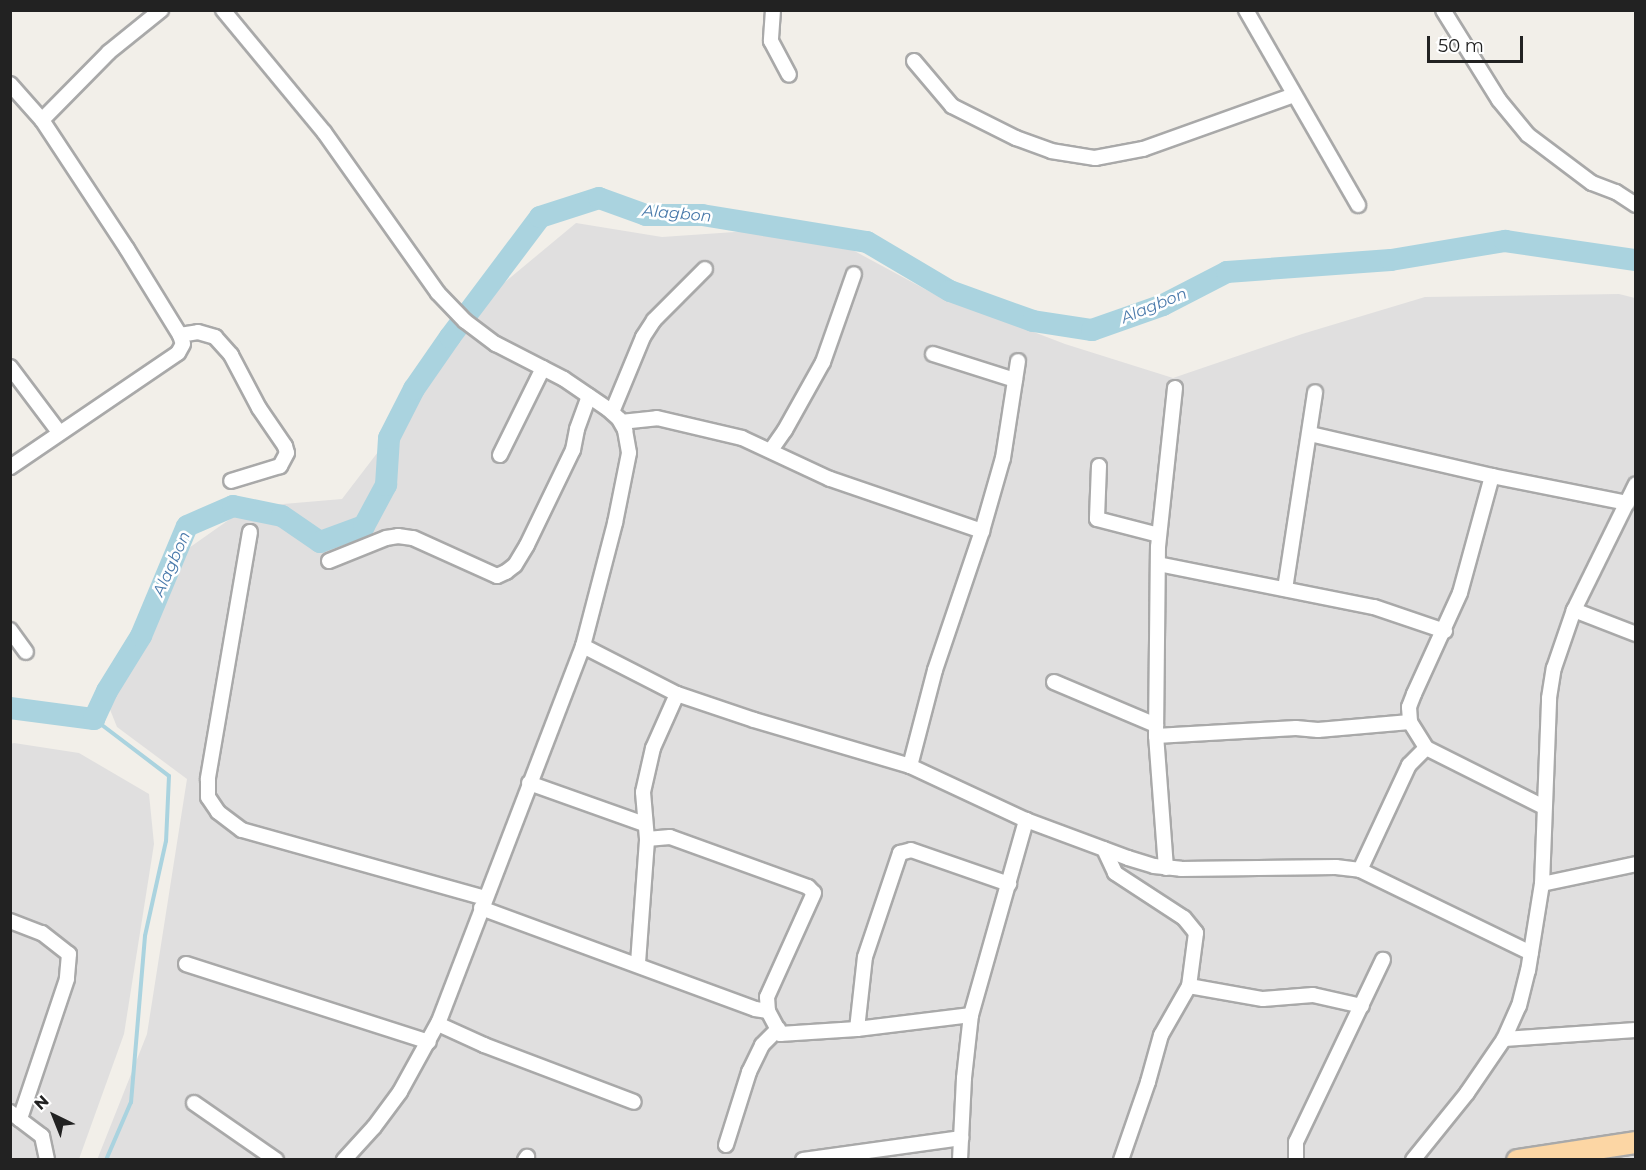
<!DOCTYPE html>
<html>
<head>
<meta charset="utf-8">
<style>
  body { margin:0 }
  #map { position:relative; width:1646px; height:1170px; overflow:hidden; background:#f2efe9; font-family:Montserrat,sans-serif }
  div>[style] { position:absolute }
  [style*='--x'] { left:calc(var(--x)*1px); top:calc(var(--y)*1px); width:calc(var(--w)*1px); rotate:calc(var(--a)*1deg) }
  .residential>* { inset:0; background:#e0dfdf }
  .stream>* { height:4px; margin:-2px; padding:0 2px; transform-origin:2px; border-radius:2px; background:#aad3df }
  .river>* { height:22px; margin:-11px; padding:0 11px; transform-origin:11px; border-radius:11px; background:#aad3df }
  .roads { filter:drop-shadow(2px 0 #a9a9a9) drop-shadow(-2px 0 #a9a9a9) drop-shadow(0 2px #a9a9a9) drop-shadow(0 -2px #a9a9a9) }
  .minor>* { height:14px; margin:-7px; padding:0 7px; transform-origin:7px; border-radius:7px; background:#fff }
  .primary>* { height:21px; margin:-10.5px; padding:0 10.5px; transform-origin:10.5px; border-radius:10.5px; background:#fcd6a4 }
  span { translate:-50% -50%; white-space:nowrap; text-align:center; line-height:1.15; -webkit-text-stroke:5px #fff; paint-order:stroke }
  .water-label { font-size:16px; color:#4a7aab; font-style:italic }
  .frame { position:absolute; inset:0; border:12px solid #222; pointer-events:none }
  .north { position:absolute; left:24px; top:1086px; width:60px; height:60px; -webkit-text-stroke:4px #fff; paint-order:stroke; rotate:317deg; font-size:16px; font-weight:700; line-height:24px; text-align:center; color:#222 }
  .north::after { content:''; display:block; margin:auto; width:21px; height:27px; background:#222; clip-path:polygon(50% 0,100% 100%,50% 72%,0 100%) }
  .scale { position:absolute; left:1427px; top:36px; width:96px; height:27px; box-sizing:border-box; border:3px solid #222; border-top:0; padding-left:8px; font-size:18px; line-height:21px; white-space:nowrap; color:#222; -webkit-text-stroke:4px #fff; paint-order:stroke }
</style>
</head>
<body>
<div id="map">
  <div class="residential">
    <div style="clip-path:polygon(576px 223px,662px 237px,810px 227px,934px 294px,1065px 344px,1173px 378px,1302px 334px,1425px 297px,1619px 294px,1635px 298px,1635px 1159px,97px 1160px,147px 1034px,187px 779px,117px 727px,101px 687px,179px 555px,247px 507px,342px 499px,433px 380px,493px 292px)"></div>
    <div style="clip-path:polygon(14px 743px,79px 753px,149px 794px,154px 844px,124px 1034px,79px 1159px,11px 1160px,10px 744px)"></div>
  </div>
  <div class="stream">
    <div style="--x:94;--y:719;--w:94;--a:37.2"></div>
    <div style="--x:169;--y:776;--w:65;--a:92.6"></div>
    <div style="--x:166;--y:841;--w:97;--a:102.5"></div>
    <div style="--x:145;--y:936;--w:167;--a:94.8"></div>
    <div style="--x:131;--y:1102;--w:63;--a:113.3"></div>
  </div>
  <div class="river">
    <div style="--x:10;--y:708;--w:85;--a:7.5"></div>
    <div style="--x:94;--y:719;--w:31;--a:-65"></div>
    <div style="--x:107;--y:691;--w:65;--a:-58.3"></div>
    <div style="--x:141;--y:636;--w:119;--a:-67.3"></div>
    <div style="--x:187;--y:526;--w:50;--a:-23.5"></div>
    <div style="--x:233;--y:506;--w:50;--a:11.5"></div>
    <div style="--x:282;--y:516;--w:46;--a:34.4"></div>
    <div style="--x:320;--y:542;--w:47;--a:-20"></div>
    <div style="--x:364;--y:526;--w:47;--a:-61.8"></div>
    <div style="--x:386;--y:485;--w:47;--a:-86.3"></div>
    <div style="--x:389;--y:438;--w:55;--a:-63"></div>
    <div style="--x:414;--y:389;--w:63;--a:-55.3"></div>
    <div style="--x:450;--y:337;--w:150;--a:-53.1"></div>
    <div style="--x:540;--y:217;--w:62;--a:-17.9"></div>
    <div style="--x:599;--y:198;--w:50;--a:19.9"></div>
    <div style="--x:646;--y:215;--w:56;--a:0"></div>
    <div style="--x:702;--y:215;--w:167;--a:9.3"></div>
    <div style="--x:867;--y:242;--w:96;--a:30.6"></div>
    <div style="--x:950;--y:291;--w:88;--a:19.9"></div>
    <div style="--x:1033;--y:321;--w:60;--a:8.7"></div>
    <div style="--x:1092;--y:330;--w:75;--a:-19.4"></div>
    <div style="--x:1163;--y:305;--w:72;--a:-27.3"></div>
    <div style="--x:1227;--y:272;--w:164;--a:-4.2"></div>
    <div style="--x:1391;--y:260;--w:116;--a:-9.5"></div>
    <div style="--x:1505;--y:241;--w:132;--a:8.3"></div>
  </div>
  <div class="roads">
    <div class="minor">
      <div style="--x:223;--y:10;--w:158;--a:50.4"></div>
      <div style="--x:324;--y:132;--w:197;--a:54.7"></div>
      <div style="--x:438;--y:293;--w:39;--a:46"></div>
      <div style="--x:465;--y:321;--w:39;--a:37"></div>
      <div style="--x:496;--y:344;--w:76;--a:27.2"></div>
      <div style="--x:564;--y:379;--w:53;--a:34.3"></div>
      <div style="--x:608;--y:409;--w:15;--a:42"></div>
      <div style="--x:619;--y:419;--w:13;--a:61"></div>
      <div style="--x:625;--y:430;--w:23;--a:80"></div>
      <div style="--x:629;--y:453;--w:71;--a:101.3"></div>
      <div style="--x:615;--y:523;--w:127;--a:104.6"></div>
      <div style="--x:583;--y:646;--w:402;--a:111"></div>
      <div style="--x:439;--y:1021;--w:81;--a:118.8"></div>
      <div style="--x:400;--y:1092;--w:44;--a:126.6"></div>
      <div style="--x:374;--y:1127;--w:45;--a:132.3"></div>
      <div style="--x:773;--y:10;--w:31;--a:94"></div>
      <div style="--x:771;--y:41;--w:38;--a:62"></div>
      <div style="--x:1246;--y:10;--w:225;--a:60.1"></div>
      <div style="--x:1443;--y:10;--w:106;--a:58.1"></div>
      <div style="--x:1499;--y:100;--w:45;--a:50.4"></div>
      <div style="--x:1528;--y:135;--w:80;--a:36.9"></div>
      <div style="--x:1592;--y:183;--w:26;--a:21"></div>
      <div style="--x:1616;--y:192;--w:24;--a:33"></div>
      <div style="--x:914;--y:61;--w:59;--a:49.8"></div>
      <div style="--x:952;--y:106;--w:72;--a:26.6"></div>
      <div style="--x:1016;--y:138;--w:37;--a:20"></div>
      <div style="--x:1051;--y:151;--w:45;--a:9"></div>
      <div style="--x:1095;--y:158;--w:49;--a:-10.6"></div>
      <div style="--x:1143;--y:149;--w:160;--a:-19.7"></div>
      <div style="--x:10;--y:84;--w:48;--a:48.4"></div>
      <div style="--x:42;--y:120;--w:154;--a:56.6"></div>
      <div style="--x:127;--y:249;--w:101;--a:58.4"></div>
      <div style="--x:180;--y:335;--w:9;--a:72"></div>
      <div style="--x:183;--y:344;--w:10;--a:119"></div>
      <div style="--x:178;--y:353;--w:203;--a:145.8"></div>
      <div style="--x:42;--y:120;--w:95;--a:-45.4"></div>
      <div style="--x:109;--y:52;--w:67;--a:-38.9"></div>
      <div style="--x:180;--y:335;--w:18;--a:-9"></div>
      <div style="--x:198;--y:332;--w:18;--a:16"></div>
      <div style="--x:215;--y:337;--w:24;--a:48"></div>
      <div style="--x:231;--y:355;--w:60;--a:62.2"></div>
      <div style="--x:259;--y:408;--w:46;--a:55.6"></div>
      <div style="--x:285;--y:446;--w:7;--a:74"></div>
      <div style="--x:287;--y:453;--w:15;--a:118"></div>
      <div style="--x:280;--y:466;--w:51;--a:163"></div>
      <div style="--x:933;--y:354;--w:86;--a:17.6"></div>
      <div style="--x:10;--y:367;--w:81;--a:53"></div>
      <div style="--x:612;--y:412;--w:81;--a:-67.5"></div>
      <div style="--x:643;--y:337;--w:20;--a:-57"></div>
      <div style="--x:654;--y:320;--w:72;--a:-45"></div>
      <div style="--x:621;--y:422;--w:36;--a:-6"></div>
      <div style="--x:657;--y:418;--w:87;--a:13.2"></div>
      <div style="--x:742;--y:438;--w:97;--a:25"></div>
      <div style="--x:830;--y:479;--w:161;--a:18.9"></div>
      <div style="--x:1310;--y:434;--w:187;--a:13"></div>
      <div style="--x:1492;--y:476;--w:138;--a:11.3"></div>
      <div style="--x:771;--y:450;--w:24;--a:-55"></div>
      <div style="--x:785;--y:430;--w:78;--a:-60.8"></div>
      <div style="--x:823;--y:362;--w:93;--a:-70.6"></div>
      <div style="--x:500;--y:455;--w:97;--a:-63.7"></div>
      <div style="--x:1099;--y:466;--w:53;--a:92.2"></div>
      <div style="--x:1097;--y:519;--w:64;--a:14.5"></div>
      <div style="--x:1492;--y:476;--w:121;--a:105.3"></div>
      <div style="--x:1460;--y:593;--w:111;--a:114.5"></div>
      <div style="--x:1414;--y:694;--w:14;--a:111"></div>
      <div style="--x:1409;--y:707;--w:15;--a:86"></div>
      <div style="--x:1410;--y:722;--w:31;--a:58"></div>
      <div style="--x:1426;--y:748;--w:132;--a:26.6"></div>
      <div style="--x:250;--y:532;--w:251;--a:99.7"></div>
      <div style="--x:208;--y:779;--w:18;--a:90"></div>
      <div style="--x:208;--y:797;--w:18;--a:56"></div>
      <div style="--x:218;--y:812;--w:30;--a:37"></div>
      <div style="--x:242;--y:830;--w:252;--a:15.6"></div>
      <div style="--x:329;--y:561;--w:61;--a:-22"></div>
      <div style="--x:386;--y:538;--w:12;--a:-9"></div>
      <div style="--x:398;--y:536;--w:15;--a:8"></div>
      <div style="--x:413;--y:538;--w:92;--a:24.3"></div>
      <div style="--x:497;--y:576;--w:10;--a:-24"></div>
      <div style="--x:506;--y:572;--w:11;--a:-38"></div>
      <div style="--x:515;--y:565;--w:23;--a:-59"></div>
      <div style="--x:527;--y:545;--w:106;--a:-64.2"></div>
      <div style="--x:573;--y:450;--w:21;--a:-79"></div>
      <div style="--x:577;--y:429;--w:35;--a:-70"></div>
      <div style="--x:1158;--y:564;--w:220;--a:11.3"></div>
      <div style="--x:1374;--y:607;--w:75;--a:18.7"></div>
      <div style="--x:1285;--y:589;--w:199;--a:-81.3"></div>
      <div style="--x:1574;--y:610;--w:66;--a:21.2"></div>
      <div style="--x:10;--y:630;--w:27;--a:54"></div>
      <div style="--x:583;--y:646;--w:106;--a:27.1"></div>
      <div style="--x:677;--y:694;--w:81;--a:18.7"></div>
      <div style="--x:754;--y:720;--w:163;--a:16.4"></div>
      <div style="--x:910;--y:766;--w:128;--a:25"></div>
      <div style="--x:1026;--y:820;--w:109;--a:20.4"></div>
      <div style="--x:1128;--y:858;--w:27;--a:17"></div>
      <div style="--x:1154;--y:866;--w:27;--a:6"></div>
      <div style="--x:1181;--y:869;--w:155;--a:-0.7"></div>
      <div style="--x:1336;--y:867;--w:24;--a:7"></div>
      <div style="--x:1360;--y:870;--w:190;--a:25.9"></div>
      <div style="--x:1054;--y:682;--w:111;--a:22.9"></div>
      <div style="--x:1156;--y:736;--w:140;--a:-3.3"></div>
      <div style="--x:1296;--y:728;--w:22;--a:5"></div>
      <div style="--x:1318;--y:730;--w:92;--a:-5"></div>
      <div style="--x:910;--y:766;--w:99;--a:-75.4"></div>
      <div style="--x:935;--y:670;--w:147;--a:-71.3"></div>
      <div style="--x:982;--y:531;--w:76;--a:-74"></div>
      <div style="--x:1003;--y:458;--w:98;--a:-81.2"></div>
      <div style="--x:529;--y:783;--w:122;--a:19.6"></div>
      <div style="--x:647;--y:839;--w:23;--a:-5"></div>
      <div style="--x:670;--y:837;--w:147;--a:19.9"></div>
      <div style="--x:808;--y:887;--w:8;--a:45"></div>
      <div style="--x:814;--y:893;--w:114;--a:114.3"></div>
      <div style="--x:767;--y:997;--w:14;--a:86"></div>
      <div style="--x:768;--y:1011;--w:26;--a:62"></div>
      <div style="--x:780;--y:1034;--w:77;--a:-3.7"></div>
      <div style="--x:857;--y:1029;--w:115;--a:-7"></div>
      <div style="--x:1104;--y:849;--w:26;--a:65"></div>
      <div style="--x:1115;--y:873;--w:82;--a:33.1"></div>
      <div style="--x:1184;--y:918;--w:19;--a:51"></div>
      <div style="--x:1196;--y:933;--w:53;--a:97.5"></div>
      <div style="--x:1189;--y:986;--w:56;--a:119.7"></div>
      <div style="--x:1161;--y:1035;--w:49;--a:105.5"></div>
      <div style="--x:1148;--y:1082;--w:83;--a:109.1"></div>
      <div style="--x:1166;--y:868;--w:132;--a:-94.3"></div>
      <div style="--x:1156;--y:736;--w:189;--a:-89.4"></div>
      <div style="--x:1158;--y:547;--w:160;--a:-83.9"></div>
      <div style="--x:1360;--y:870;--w:116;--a:-65"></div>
      <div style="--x:1409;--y:765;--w:24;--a:-45"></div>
      <div style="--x:1542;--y:884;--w:96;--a:-12"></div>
      <div style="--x:481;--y:908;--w:292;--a:20.2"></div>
      <div style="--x:755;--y:1009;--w:13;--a:9"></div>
      <div style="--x:10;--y:921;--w:34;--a:21"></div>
      <div style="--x:42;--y:933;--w:34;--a:38"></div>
      <div style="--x:69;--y:954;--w:25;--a:95"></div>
      <div style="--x:67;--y:979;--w:148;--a:108.6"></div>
      <div style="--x:638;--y:963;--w:124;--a:-85.8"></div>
      <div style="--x:647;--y:839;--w:47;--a:-94.9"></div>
      <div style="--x:643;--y:792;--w:45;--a:-77.2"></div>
      <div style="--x:653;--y:748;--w:59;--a:-66"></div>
      <div style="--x:186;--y:964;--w:255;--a:17.8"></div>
      <div style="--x:1189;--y:986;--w:75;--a:10"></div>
      <div style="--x:1263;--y:999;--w:50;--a:-4.6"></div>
      <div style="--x:1313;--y:995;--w:50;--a:12.7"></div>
      <div style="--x:438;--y:1024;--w:51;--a:24.5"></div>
      <div style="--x:484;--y:1045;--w:160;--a:20.8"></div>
      <div style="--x:857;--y:1029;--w:72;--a:-83.7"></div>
      <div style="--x:865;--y:957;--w:110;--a:-71.4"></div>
      <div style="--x:900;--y:853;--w:11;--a:-15"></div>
      <div style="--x:911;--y:850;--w:104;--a:19.1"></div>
      <div style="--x:1504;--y:1039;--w:132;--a:-3.9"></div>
      <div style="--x:194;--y:1103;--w:100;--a:34.8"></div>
      <div style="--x:10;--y:1112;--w:40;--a:37"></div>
      <div style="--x:42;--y:1136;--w:25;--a:78"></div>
      <div style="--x:726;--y:1145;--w:77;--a:-72.5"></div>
      <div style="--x:749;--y:1072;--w:30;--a:-64"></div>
      <div style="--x:762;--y:1045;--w:23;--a:-45"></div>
      <div style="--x:525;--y:1160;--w:4;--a:-56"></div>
      <div style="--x:803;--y:1160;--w:160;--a:-7.9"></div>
      <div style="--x:960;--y:1160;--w:82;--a:-87.2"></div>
      <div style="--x:964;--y:1078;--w:63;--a:-83.7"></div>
      <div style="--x:971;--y:1015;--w:203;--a:-74.2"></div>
      <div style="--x:1296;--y:1160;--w:18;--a:-90"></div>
      <div style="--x:1296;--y:1142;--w:202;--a:-64.5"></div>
      <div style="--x:1413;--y:1160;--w:86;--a:-51.1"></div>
      <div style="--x:1467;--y:1093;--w:65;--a:-55.6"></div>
      <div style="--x:1504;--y:1039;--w:36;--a:-66"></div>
      <div style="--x:1519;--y:1006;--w:36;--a:-76"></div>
      <div style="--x:1528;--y:971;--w:88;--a:-80.9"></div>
      <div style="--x:1542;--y:884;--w:186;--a:-87.8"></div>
      <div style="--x:1549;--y:698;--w:30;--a:-81"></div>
      <div style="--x:1554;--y:668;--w:61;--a:-71"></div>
      <div style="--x:1574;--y:610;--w:140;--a:-63.8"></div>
    </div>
    <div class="primary">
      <div style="--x:1517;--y:1160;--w:120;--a:-8.6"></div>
    </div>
  </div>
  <div class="water-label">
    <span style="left:677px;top:214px;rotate:5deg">Alagbon</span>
    <span style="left:1154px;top:306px;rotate:-22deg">Alagbon</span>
    <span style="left:172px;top:564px;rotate:-66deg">Alagbon</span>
  </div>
  <div class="frame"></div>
  <div class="north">N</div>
  <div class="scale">50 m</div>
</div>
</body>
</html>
